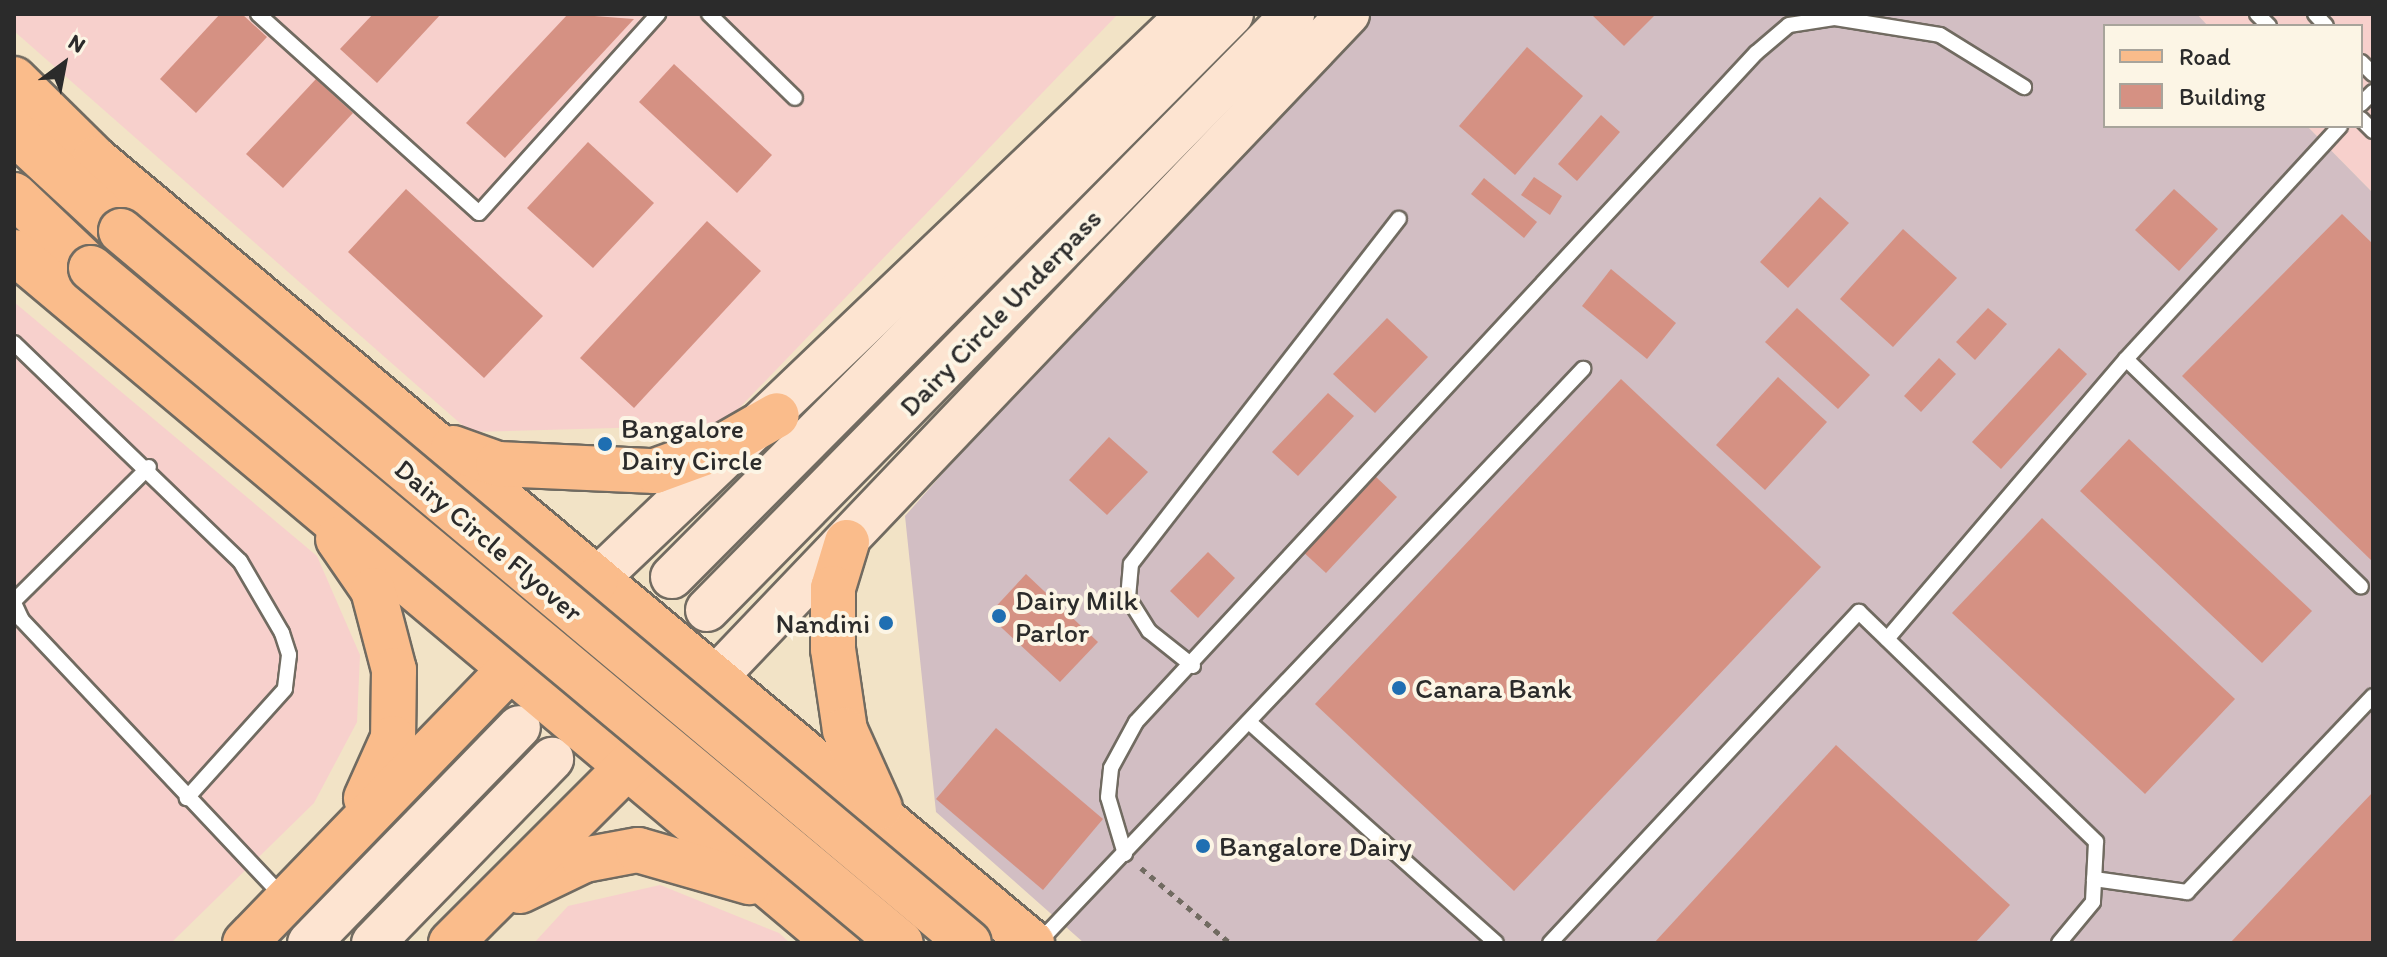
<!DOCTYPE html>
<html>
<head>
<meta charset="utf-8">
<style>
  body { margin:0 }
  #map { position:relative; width:2387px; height:957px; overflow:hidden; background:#f2e3c6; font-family:Itim,sans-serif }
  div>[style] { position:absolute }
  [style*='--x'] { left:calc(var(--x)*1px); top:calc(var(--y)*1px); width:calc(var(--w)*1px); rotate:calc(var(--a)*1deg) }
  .built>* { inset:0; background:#f7d0cc }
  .industrial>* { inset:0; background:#d2bec3 }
  .building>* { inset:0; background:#d59183 }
  .path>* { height:5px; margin-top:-2.5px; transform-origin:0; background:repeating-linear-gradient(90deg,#716b61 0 6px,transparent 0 12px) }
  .roads { filter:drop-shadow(2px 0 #716b61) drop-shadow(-2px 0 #716b61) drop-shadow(0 2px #716b61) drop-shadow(0 -2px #716b61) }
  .service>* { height:14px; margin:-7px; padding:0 7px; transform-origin:7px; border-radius:7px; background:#fff }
  .secondary>* { height:42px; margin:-21px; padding:0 21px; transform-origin:21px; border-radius:21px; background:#fde4d1 }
  .primary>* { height:44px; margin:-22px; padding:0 22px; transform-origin:22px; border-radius:22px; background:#fabc8b }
  .bridges { filter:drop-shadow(2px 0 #716b61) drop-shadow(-2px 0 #716b61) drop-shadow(0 2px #716b61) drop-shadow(0 -2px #716b61) }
  .primary-bridge>* { height:44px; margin:-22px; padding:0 22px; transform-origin:22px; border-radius:22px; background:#fabc8b }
  .dots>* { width:22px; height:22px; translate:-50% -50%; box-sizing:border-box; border:4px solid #fcf5e5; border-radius:50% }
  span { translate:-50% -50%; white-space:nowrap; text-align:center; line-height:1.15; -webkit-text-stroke:8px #fcf5e5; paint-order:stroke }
  .street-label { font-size:28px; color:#2b2b2b }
  .poi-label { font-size:28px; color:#2b2b2b }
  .left { translate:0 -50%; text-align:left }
  .right { translate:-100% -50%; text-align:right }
  .frame { position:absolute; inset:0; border:16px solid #2b2b2b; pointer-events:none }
  .legend { position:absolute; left:2103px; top:24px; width:260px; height:104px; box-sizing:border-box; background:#fcf5e5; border:2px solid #a8a49b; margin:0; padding:10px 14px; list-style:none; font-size:24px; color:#2b2b2b }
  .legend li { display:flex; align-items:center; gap:16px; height:40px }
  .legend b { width:40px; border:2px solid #a8a49b }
  .north { position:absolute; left:24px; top:24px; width:80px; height:80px; -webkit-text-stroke:6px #fcf5e5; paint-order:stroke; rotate:32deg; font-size:22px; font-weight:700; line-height:32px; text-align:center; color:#2b2b2b }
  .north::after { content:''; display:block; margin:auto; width:28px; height:36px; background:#2b2b2b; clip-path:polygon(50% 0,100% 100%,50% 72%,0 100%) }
</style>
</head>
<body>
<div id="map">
  <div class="built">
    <div style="clip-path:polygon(14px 14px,1118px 14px,723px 425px,470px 432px,14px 31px)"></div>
    <div style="clip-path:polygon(2197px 14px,2373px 14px,2373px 193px,2307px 126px,2361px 126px,2361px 26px,2208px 26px)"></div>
    <div style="clip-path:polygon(14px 302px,317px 556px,360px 655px,357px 722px,314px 803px,171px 943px,14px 943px)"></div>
    <div style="clip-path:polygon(660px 885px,779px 933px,790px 943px,534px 943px,568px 906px)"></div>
  </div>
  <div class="industrial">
    <div style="clip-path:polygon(1351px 14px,2197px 14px,2208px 26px,2105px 26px,2105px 126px,2307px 126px,2373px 193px,2373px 943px,1084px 943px,936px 812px,905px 516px)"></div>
  </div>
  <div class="building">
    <div style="clip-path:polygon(220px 14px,242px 14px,267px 37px,196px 113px,160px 79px)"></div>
    <div style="clip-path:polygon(373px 14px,441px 14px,377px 83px,340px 49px)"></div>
    <div style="clip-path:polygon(568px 14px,634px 19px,505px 158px,466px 123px)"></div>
    <div style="clip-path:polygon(1591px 14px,1656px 14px,1624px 46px)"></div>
    <div style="clip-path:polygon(1527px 47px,1583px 96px,1515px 175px,1459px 126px)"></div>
    <div style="clip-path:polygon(674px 64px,772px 155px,737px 193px,639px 102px)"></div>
    <div style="clip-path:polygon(316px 79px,353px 113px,283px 188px,246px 154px)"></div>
    <div style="clip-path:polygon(1601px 115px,1620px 132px,1577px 181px,1558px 164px)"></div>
    <div style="clip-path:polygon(588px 142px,654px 203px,593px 268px,527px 208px)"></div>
    <div style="clip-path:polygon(1534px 177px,1562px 196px,1550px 215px,1521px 195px)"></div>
    <div style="clip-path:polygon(1484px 178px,1537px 222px,1524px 238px,1471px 194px)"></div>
    <div style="clip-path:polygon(406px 189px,543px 316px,484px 378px,348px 252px)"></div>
    <div style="clip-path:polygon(2174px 189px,2218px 229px,2179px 271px,2135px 230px)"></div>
    <div style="clip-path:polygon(1820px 197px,1849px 223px,1788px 288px,1760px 262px)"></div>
    <div style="clip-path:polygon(2342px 214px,2373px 244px,2373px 562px,2182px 376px)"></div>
    <div style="clip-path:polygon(707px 221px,761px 271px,634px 408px,580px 358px)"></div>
    <div style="clip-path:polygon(1903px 229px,1957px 278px,1893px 347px,1840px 299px)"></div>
    <div style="clip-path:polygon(1611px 269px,1676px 323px,1647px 359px,1582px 306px)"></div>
    <div style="clip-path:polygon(1797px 308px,1870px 375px,1838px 409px,1765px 342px)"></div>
    <div style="clip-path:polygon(1988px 308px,2007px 324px,1975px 360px,1956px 342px)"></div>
    <div style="clip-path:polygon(1387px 318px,1428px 357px,1375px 413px,1333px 374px)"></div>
    <div style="clip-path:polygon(2059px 348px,2087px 374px,2001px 469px,1972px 442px)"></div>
    <div style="clip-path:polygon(1939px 358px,1956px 374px,1921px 412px,1904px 396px)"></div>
    <div style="clip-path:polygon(1778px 377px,1827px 422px,1765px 490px,1716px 445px)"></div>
    <div style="clip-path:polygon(1621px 379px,1821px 567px,1514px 891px,1315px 704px)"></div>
    <div style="clip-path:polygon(1328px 393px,1354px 416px,1298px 476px,1272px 452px)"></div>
    <div style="clip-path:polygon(1109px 437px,1148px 472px,1107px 515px,1069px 480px)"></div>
    <div style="clip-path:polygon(2129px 439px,2312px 611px,2262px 663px,2080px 491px)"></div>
    <div style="clip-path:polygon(1373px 474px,1397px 497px,1326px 573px,1301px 550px)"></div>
    <div style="clip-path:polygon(2042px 518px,2235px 699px,2145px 794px,1952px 613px)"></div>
    <div style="clip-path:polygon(1208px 552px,1235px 578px,1198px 618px,1170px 591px)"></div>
    <div style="clip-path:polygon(1026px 574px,1098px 642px,1060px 682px,988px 615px)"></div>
    <div style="clip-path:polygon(996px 728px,1103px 819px,1043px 890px,936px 799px)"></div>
    <div style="clip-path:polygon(1836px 745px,2010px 905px,1975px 943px,1654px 943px)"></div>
    <div style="clip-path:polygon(2373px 792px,2373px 943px,2230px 943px)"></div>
  </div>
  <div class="path">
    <div style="--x:1141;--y:868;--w:116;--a:40.1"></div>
  </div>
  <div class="roads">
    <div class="service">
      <div style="--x:258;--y:14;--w:297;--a:42"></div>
      <div style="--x:479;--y:213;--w:268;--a:-48"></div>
      <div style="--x:709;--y:14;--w:120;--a:44.3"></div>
      <div style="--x:2257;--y:14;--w:17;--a:45"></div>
      <div style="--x:2315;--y:14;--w:16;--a:47"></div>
      <div style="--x:2361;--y:62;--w:17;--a:45"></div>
      <div style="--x:2361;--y:104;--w:17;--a:-45"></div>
      <div style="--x:2361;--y:119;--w:17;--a:45"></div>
      <div style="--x:14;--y:343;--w:314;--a:44"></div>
      <div style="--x:240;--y:561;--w:83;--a:59.7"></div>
      <div style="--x:282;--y:633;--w:23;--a:72"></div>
      <div style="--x:289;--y:655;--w:34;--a:97"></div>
      <div style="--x:285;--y:689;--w:147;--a:132"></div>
      <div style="--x:2126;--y:359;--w:327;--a:44.1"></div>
      <div style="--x:14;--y:601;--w:190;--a:-44.8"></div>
      <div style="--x:14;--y:603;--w:19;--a:65"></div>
      <div style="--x:22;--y:620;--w:381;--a:46.7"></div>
      <div style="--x:1887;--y:639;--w:368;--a:-49.5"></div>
      <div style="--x:2126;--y:359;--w:316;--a:-47.4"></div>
      <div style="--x:1193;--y:666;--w:56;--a:-141.5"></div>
      <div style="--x:1149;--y:631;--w:39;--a:-122"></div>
      <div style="--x:1128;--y:598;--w:34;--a:-85"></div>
      <div style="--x:1131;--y:564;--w:437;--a:-52.2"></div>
      <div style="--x:1249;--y:722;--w:331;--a:41.8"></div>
      <div style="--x:1125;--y:854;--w:59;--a:-106.6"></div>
      <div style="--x:1108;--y:797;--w:29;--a:-84"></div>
      <div style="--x:1111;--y:768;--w:52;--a:-61.5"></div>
      <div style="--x:1136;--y:722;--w:912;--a:-47.18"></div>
      <div style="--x:1756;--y:53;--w:43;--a:-40.3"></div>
      <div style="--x:1789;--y:25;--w:47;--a:-8.7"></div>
      <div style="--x:1835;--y:18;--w:106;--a:9.2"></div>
      <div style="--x:1940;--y:35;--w:99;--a:31.8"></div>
      <div style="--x:2094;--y:879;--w:94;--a:8"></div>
      <div style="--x:2187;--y:892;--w:270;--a:-46.5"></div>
      <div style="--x:1038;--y:943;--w:792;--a:-46.48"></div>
      <div style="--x:1550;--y:943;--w:453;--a:-47"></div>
      <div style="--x:1859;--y:612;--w:330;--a:44.1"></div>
      <div style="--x:2096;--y:842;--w:60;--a:92.9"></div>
      <div style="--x:2093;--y:902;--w:53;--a:129.7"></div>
    </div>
    <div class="secondary">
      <div style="--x:672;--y:577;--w:794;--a:-45.15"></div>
      <div style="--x:598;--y:578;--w:817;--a:-43.66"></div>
      <div style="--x:707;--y:610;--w:836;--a:-45.48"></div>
      <div style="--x:714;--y:679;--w:919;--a:-46.37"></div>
      <div style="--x:309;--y:943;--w:301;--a:-45.8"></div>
      <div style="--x:373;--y:943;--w:257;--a:-45.8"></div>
    </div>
    <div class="primary">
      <div style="--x:14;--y:79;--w:114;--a:44.6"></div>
      <div style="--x:95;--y:159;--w:1222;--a:39.92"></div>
      <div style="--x:14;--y:132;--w:146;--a:42.8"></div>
      <div style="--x:14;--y:195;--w:106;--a:43.5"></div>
      <div style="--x:14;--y:252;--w:1075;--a:40.02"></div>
      <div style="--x:453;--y:448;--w:48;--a:19.6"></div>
      <div style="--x:498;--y:464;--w:157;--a:2.6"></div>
      <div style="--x:655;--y:471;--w:70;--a:-20"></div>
      <div style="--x:721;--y:447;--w:64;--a:-29.7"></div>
      <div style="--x:338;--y:539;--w:62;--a:55.5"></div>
      <div style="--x:373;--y:590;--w:83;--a:75.3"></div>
      <div style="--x:394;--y:670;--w:68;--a:90.8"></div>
      <div style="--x:393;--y:738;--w:66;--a:114.2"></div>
      <div style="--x:847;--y:542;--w:48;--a:106.9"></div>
      <div style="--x:833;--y:588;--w:61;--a:90"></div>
      <div style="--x:833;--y:649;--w:82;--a:81.6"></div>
      <div style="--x:845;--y:730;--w:85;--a:65.8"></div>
      <div style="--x:520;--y:891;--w:71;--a:-25.8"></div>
      <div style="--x:584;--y:860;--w:55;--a:-10.5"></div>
      <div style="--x:638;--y:850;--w:116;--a:16.1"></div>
      <div style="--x:245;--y:943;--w:505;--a:-45.96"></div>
      <div style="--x:451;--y:943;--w:279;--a:-45"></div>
    </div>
  </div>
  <div class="bridges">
    <div class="primary-bridge">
      <div style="--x:121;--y:231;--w:1107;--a:40.02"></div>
      <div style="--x:91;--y:268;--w:1054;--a:39.81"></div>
    </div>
  </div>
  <div class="dots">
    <div style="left:605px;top:444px;background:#1f6fb2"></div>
    <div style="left:999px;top:616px;background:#1f6fb2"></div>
    <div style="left:886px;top:623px;background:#1f6fb2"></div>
    <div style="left:1399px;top:688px;background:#1f6fb2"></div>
    <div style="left:1203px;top:846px;background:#1f6fb2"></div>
  </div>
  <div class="street-label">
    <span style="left:1000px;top:312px;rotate:-46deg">Dairy Circle Underpass</span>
    <span style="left:489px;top:540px;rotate:40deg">Dairy Circle Flyover</span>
  </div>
  <div class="poi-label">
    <span class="left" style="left:621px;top:444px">Bangalore<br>Dairy Circle</span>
    <span class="left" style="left:1015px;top:616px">Dairy Milk<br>Parlor</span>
    <span class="right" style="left:870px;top:623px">Nandini</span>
    <span class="left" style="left:1415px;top:688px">Canara Bank</span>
    <span class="left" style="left:1219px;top:846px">Bangalore Dairy</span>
  </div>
  <div class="frame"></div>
  <ul class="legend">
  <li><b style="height:10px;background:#fabc8b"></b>Road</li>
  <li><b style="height:22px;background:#d59183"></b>Building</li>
  </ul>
  <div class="north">N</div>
</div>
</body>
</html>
